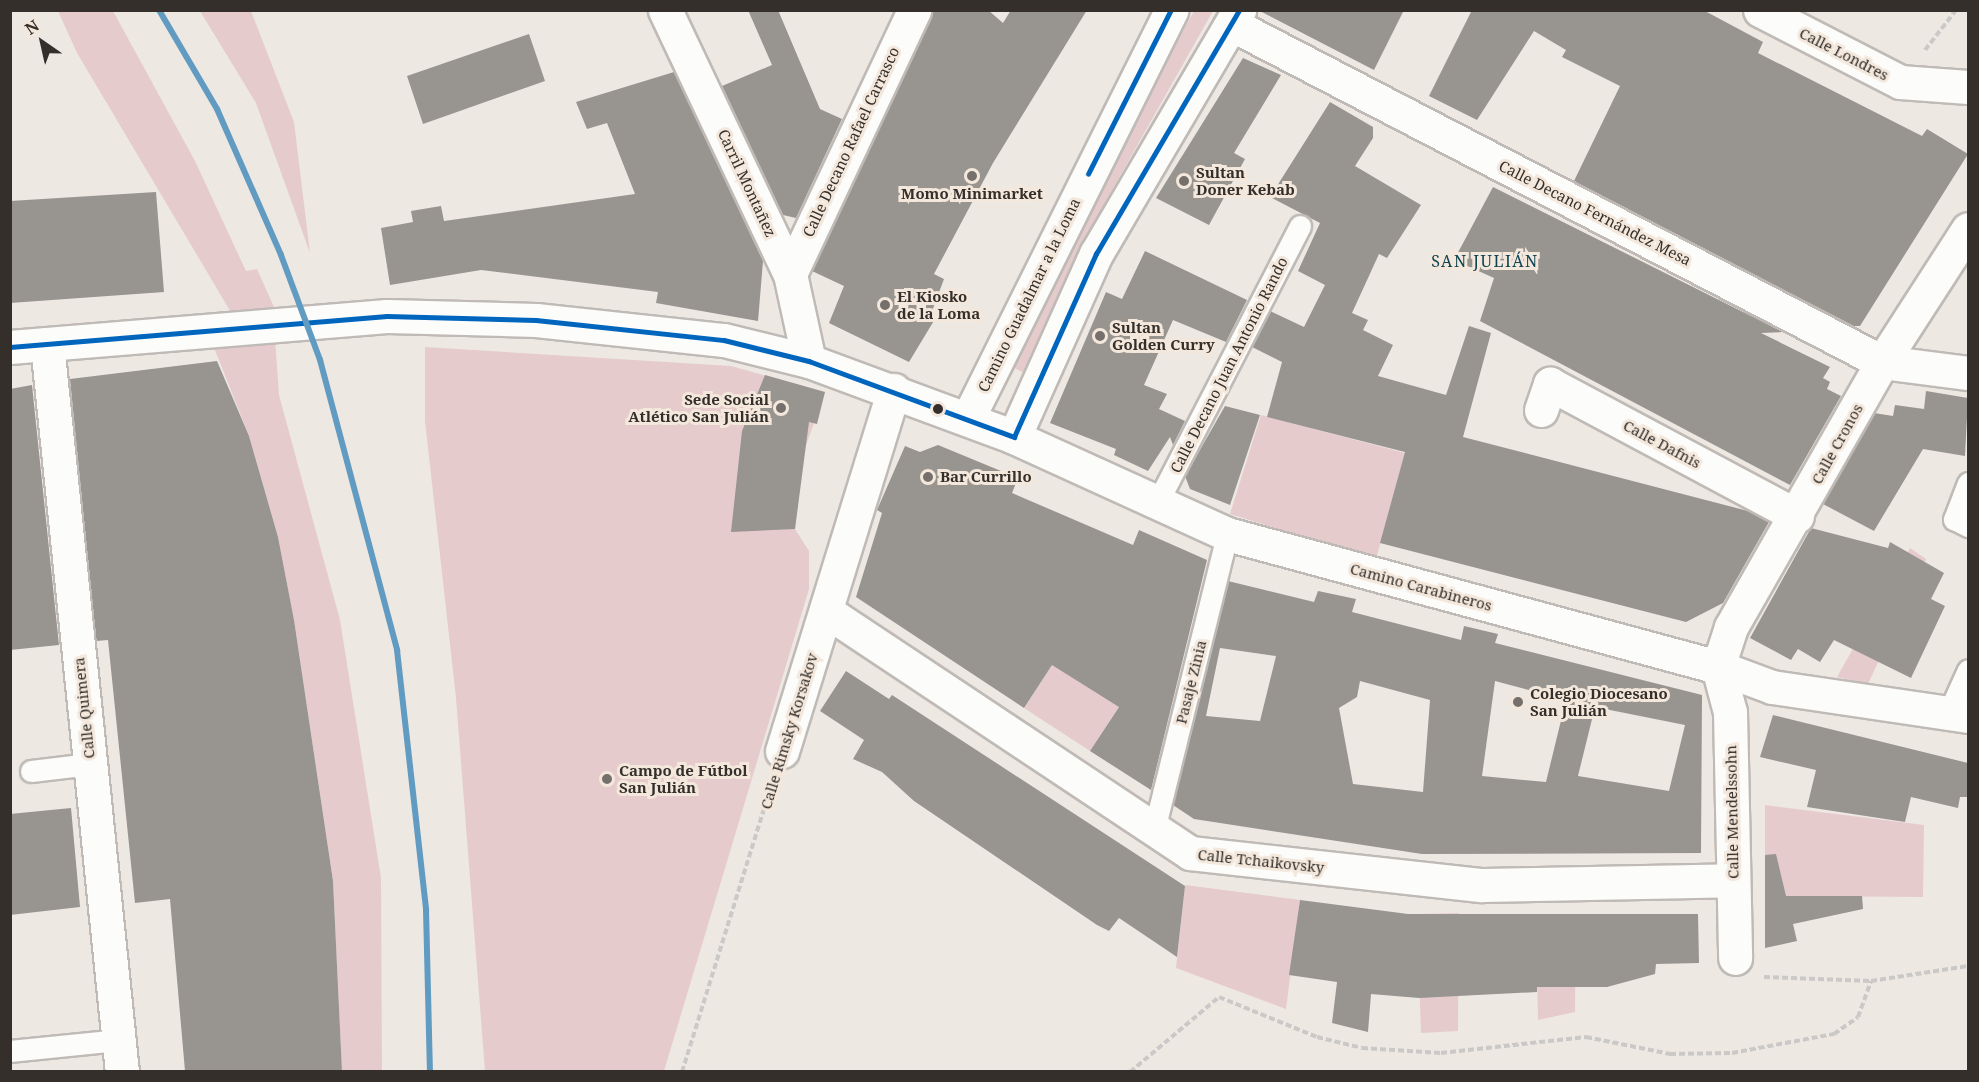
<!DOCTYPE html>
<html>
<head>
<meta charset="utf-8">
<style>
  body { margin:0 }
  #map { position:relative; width:1979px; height:1082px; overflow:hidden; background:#eee8e2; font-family:"Noto Serif",serif }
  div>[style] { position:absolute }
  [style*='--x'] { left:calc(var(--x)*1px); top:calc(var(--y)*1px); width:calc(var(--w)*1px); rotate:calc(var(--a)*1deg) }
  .green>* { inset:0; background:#e6cbcc }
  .building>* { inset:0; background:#989490 }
  .path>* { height:4px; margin-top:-2px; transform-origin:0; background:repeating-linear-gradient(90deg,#cac9c7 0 6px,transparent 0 9px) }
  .roads { filter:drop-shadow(2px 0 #bfbab5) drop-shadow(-2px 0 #bfbab5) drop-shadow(0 2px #bfbab5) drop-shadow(0 -2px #bfbab5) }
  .service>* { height:21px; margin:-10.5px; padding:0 10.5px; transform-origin:10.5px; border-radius:10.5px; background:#fcfcfb }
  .minor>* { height:33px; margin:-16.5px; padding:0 16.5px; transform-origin:16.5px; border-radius:16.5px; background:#fcfcfb }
  .tertiary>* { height:33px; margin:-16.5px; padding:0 16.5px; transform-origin:16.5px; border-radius:16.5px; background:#fcfcfb }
  .bus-1>* { height:4.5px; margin:-2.25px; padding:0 2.25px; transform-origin:2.25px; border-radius:2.25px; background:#0065bd }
  .rail-1>* { height:6px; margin:-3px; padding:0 3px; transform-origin:3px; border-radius:3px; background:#619bc1 }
  .dots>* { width:16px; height:16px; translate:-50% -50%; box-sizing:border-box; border:3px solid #f4e8dc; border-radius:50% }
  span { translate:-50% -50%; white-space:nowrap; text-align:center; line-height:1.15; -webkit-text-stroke:6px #f4e8dc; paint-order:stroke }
  .street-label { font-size:15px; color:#342f2b }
  .poi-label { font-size:15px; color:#342f2b; font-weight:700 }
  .left { translate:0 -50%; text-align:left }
  .right { translate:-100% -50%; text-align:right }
  .neighbourhood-label { font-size:16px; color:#0b4352; letter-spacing:1.5px }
  .frame { position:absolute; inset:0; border:12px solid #342f2b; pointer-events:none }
  .north { position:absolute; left:12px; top:12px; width:60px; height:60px; -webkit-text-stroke:4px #f4e8dc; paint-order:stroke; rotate:326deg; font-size:16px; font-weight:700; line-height:24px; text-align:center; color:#342f2b }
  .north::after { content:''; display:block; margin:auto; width:21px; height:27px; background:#342f2b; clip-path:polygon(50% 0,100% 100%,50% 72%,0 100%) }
</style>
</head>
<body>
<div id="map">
  <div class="green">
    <div style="clip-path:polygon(58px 11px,113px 11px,195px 161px,246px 271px,257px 269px,274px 307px,232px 314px,77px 53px)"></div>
    <div style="clip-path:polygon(200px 11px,251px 11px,294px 122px,310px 253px,256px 103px)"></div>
    <div style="clip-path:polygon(1194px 11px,1213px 11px,1089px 231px,1024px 373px,1009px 365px,1075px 224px)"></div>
    <div style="clip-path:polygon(275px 339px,279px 395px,340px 620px,381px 878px,382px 1071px,342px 1071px,333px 881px,294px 620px,278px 537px,249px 436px,213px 345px)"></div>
    <div style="clip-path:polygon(425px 347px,731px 366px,825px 392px,804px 451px,795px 529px,809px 551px,809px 589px,664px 1071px,485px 1071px,456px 698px,425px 421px)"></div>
    <div style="clip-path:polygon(1261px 415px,1405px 453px,1376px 559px,1230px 514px)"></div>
    <div style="clip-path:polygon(1910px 548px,1926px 559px,1868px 684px,1837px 677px)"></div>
    <div style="clip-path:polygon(1067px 642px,1133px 685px,1090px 751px,1024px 708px)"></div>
    <div style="clip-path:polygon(1765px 805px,1924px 825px,1923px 897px,1765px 896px)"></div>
    <div style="clip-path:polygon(1185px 885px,1300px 900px,1286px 1009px,1176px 968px)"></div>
    <div style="clip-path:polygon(1459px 913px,1458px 1031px,1421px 1033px,1417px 914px)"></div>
    <div style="clip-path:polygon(1536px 914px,1576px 915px,1575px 1012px,1538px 1020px)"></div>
  </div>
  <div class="building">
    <div style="clip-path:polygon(748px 10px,778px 10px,820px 109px,842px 119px,796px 218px,783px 215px,722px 86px,772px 65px)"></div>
    <div style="clip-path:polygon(932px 10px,988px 10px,1003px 23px,1011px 10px,1087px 10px,993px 163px,934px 274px,944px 279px,931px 314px,935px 319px,909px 362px,829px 323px,844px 286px,812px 271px)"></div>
    <div style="clip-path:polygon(1258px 10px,1404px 10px,1374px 70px)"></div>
    <div style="clip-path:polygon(1472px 10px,1703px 10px,1763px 42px,1758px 53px,1922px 136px,1927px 129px,1968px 154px,1860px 326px,1854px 326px,1574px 181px,1620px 86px,1562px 57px,1566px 50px,1534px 31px,1477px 120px,1429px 96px)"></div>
    <div style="clip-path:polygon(529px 34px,545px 81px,423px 124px,407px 76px)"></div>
    <div style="clip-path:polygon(1243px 58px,1281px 75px,1234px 153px,1245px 159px,1209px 225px,1156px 198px)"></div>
    <div style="clip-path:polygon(674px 72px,763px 261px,758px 321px,656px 303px,658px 292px,481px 270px,390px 285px,381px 228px,413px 222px,411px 211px,441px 206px,444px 221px,635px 194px,607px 123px,587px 129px,576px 102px)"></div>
    <div style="clip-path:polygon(1330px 102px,1373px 127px,1373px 138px,1355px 166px,1421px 205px,1387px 258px,1379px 254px,1352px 313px,1368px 320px,1363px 330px,1393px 345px,1378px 376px,1446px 395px,1469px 326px,1491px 333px,1463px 437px,1748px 511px,1769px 522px,1723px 603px,1686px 622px,1380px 543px,1405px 452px,1267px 417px,1282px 362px,1252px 347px,1270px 311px,1304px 327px,1325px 285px,1298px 271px,1320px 223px,1270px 197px)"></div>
    <div style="clip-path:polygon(1493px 187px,1783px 332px,1761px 333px,1830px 367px,1823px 378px,1830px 382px,1827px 389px,1841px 396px,1790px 485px,1480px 321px,1494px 278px,1454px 260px)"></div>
    <div style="clip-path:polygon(156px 192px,164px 292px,10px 303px,10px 201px)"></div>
    <div style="clip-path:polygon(1145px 251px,1247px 300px,1226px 342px,1173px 320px,1144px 385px,1167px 394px,1159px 409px,1185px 421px,1173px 445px,1170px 437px,1148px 471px,1114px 455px,1116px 449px,1050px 423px,1106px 292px,1122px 299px)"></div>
    <div style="clip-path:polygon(217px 361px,249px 436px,278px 537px,294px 620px,333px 881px,342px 1071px,185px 1071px,170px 899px,135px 903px,108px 640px,96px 641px,70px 379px)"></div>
    <div style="clip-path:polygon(765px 375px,825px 392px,817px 424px,809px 422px,795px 529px,731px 532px,742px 431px)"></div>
    <div style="clip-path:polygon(32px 385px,59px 645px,10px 650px,10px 389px)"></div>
    <div style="clip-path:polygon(1926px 391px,1968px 398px,1965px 456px,1923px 449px,1874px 531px,1823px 504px,1874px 413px,1893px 416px,1895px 405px,1924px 409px)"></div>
    <div style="clip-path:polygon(1225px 406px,1260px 415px,1230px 505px,1190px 489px,1185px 476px)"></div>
    <div style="clip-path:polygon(938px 445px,1018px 478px,1012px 493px,1133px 545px,1139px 530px,1207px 560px,1151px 790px,1090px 751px,1119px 707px,1052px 665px,1024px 708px,856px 597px,882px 513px,877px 510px,905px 446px,920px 452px)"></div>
    <div style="clip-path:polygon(1811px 528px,1888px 548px,1890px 542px,1944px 573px,1931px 599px,1945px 606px,1911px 678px,1834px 640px,1820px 662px,1798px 649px,1791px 660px,1750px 638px)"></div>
    <div style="clip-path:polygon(evenodd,1228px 581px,1314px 602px,1318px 591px,1356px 599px,1352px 612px,1461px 640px,1464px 626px,1498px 634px,1495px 643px,1702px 695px,1701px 853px,1422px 854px,1194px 819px,1173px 805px,1228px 581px,1220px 648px,1276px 656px,1260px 721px,1206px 716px,1220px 648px,1228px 581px,1360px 681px,1430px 700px,1423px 792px,1353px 784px,1339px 708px,1357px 697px,1360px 681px,1228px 581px,1495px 681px,1566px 700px,1546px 782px,1482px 776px,1495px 681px,1228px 581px,1595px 707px,1685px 725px,1669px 791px,1578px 776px,1595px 707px)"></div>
    <div style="clip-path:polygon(846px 671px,889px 699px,892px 695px,1185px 886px,1177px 957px,1119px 918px,1109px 931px,1097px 925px,914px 801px,882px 772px,853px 759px,864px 740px,820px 711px)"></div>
    <div style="clip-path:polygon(1773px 715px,1968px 763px,1968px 797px,1960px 797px,1958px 808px,1911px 797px,1905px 822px,1807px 807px,1816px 770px,1760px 757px)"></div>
    <div style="clip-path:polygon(71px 808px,80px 907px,10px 915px,10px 814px)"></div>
    <div style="clip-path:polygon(1776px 854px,1786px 896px,1862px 896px,1863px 909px,1793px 924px,1797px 941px,1765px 948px,1765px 855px)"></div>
    <div style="clip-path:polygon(1300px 900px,1408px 914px,1698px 914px,1699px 963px,1656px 964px,1655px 974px,1607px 987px,1537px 987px,1537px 992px,1419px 998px,1371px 994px,1368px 1032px,1332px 1023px,1337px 982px,1289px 975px)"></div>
  </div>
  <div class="path">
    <div style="--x:1925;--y:50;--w:51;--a:-52.2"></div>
    <div style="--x:1764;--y:977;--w:107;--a:2.1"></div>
    <div style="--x:1871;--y:981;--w:98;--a:-8.8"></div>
    <div style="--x:682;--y:1072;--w:303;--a:-72.7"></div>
    <div style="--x:1130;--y:1072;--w:116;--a:-40.1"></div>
    <div style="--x:1219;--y:997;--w:106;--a:22.2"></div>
    <div style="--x:1317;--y:1037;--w:46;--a:13.7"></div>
    <div style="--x:1362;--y:1048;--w:79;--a:3.6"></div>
    <div style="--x:1441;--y:1053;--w:146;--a:-6.3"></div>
    <div style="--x:1586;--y:1037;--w:86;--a:11.4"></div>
    <div style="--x:1670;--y:1054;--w:62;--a:-0.9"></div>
    <div style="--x:1732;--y:1053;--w:104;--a:-10.6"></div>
    <div style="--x:1834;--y:1034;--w:29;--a:-35"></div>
    <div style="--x:1858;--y:1017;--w:38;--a:-70"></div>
  </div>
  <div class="roads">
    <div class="service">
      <div style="--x:1968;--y:483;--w:39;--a:111"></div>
      <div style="--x:1954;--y:519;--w:16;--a:27"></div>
      <div style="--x:1156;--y:505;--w:314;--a:-62.7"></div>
      <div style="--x:1948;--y:714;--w:48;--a:-65.6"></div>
      <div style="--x:31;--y:771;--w:59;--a:-6.8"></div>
      <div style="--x:1154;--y:830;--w:305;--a:-76.1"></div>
      <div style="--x:10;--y:1051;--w:110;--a:-5.8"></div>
    </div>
    <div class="minor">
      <div style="--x:665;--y:10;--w:292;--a:64.7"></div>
      <div style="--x:790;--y:274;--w:89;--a:77.7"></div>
      <div style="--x:1760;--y:10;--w:157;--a:27.2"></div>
      <div style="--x:1900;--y:82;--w:68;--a:4.2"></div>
      <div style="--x:1231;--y:24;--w:734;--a:27.44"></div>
      <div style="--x:1882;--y:362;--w:87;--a:7.3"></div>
      <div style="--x:790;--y:274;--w:292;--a:-64.8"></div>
      <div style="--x:47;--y:344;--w:732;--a:84.12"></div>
      <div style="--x:1541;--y:410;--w:28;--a:-71"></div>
      <div style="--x:1550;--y:384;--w:280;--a:28.1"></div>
      <div style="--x:1014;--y:437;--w:234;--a:24.5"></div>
      <div style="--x:1227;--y:534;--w:509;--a:15.16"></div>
      <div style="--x:1718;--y:667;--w:58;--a:20.3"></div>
      <div style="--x:1772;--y:687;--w:198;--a:8.4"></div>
      <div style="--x:826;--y:611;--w:437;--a:33.6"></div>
      <div style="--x:1190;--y:853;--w:294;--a:6.3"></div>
      <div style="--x:1482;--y:885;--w:251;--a:-1.1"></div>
      <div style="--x:1718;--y:667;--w:42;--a:-72"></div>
      <div style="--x:1731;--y:627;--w:305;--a:-60.3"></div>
      <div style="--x:1882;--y:362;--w:158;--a:-57.1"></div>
      <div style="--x:1718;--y:667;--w:47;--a:75.1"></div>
      <div style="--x:1730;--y:712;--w:246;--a:88.8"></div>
      <div style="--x:782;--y:751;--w:378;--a:-72.8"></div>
    </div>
    <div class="tertiary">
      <div style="--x:10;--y:347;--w:378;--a:-4.7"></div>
      <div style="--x:387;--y:316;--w:149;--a:1.5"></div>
      <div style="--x:536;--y:320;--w:189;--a:6.1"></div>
      <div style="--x:724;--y:340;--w:88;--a:13.9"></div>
      <div style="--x:809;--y:361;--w:219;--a:20.3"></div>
      <div style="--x:1014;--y:437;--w:201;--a:-65.9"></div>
      <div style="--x:1096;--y:254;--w:283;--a:-59.6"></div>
      <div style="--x:968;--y:418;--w:456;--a:-63.5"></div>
    </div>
  </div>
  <div class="bus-1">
    <div style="--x:1088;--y:174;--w:184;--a:-63.2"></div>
    <div style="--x:10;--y:347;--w:378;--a:-4.7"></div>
    <div style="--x:387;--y:316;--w:149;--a:1.5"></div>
    <div style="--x:536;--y:320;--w:189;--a:6.1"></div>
    <div style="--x:724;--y:340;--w:88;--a:13.9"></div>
    <div style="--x:809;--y:361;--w:219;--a:20.3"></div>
    <div style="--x:1014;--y:437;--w:201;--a:-65.9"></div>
    <div style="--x:1096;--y:254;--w:283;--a:-59.6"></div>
  </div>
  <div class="rail-1">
    <div style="--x:159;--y:10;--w:115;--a:59.6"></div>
    <div style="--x:217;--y:109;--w:159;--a:66.3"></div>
    <div style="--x:281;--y:255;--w:112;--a:69.6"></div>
    <div style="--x:320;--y:360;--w:300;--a:75.1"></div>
    <div style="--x:397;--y:650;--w:262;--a:83.6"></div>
    <div style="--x:426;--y:910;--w:162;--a:88.6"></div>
  </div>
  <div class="dots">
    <div style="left:972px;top:176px;background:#75706b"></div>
    <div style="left:1184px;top:181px;background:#75706b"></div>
    <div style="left:885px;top:305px;background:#75706b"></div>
    <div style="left:1100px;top:336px;background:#75706b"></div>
    <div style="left:781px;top:408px;background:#75706b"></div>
    <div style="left:938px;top:409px;background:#342f2b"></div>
    <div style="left:928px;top:477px;background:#75706b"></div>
    <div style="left:1518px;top:702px;background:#75706b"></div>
    <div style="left:607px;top:779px;background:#75706b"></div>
  </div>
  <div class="street-label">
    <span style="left:1844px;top:54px;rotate:27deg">Calle Londres</span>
    <span style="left:851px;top:142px;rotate:-65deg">Calle Decano Rafael Carrasco</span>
    <span style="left:747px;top:183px;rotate:65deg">Carril Montañez</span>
    <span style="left:1595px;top:213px;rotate:27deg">Calle Decano Fernández Mesa</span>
    <span style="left:1029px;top:295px;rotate:-64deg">Camino Guadalmar a la Loma</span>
    <span style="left:1229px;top:365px;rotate:-63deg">Calle Decano Juan Antonio Rando</span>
    <span style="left:1662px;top:444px;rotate:28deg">Calle Dafnis</span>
    <span style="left:1837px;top:444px;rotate:-61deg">Calle Cronos</span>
    <span style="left:1421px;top:587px;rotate:15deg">Camino Carabineros</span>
    <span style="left:1191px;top:682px;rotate:-76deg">Pasaje Zinia</span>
    <span style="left:84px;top:708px;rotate:-96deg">Calle Quimera</span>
    <span style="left:789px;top:731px;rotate:-73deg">Calle Rimsky Korsakov</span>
    <span style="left:1732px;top:812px;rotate:-91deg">Calle Mendelssohn</span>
    <span style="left:1261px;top:861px;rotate:6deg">Calle Tchaikovsky</span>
  </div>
  <div class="poi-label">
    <span class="left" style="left:1196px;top:181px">Sultan<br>Doner Kebab</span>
    <span style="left:972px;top:194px">Momo Minimarket</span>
    <span class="left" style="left:897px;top:305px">El Kiosko<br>de la Loma</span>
    <span class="left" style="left:1112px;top:336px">Sultan<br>Golden Curry</span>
    <span class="right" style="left:769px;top:408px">Sede Social<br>Atlético San Julián</span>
    <span class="left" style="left:940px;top:477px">Bar Currillo</span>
    <span class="left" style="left:1530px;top:702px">Colegio Diocesano<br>San Julián</span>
    <span class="left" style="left:619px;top:779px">Campo de Fútbol<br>San Julián</span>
  </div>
  <div class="neighbourhood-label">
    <span style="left:1485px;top:261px">SAN JULIÁN</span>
  </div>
  <div class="frame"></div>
  <div class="north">N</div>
</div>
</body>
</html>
